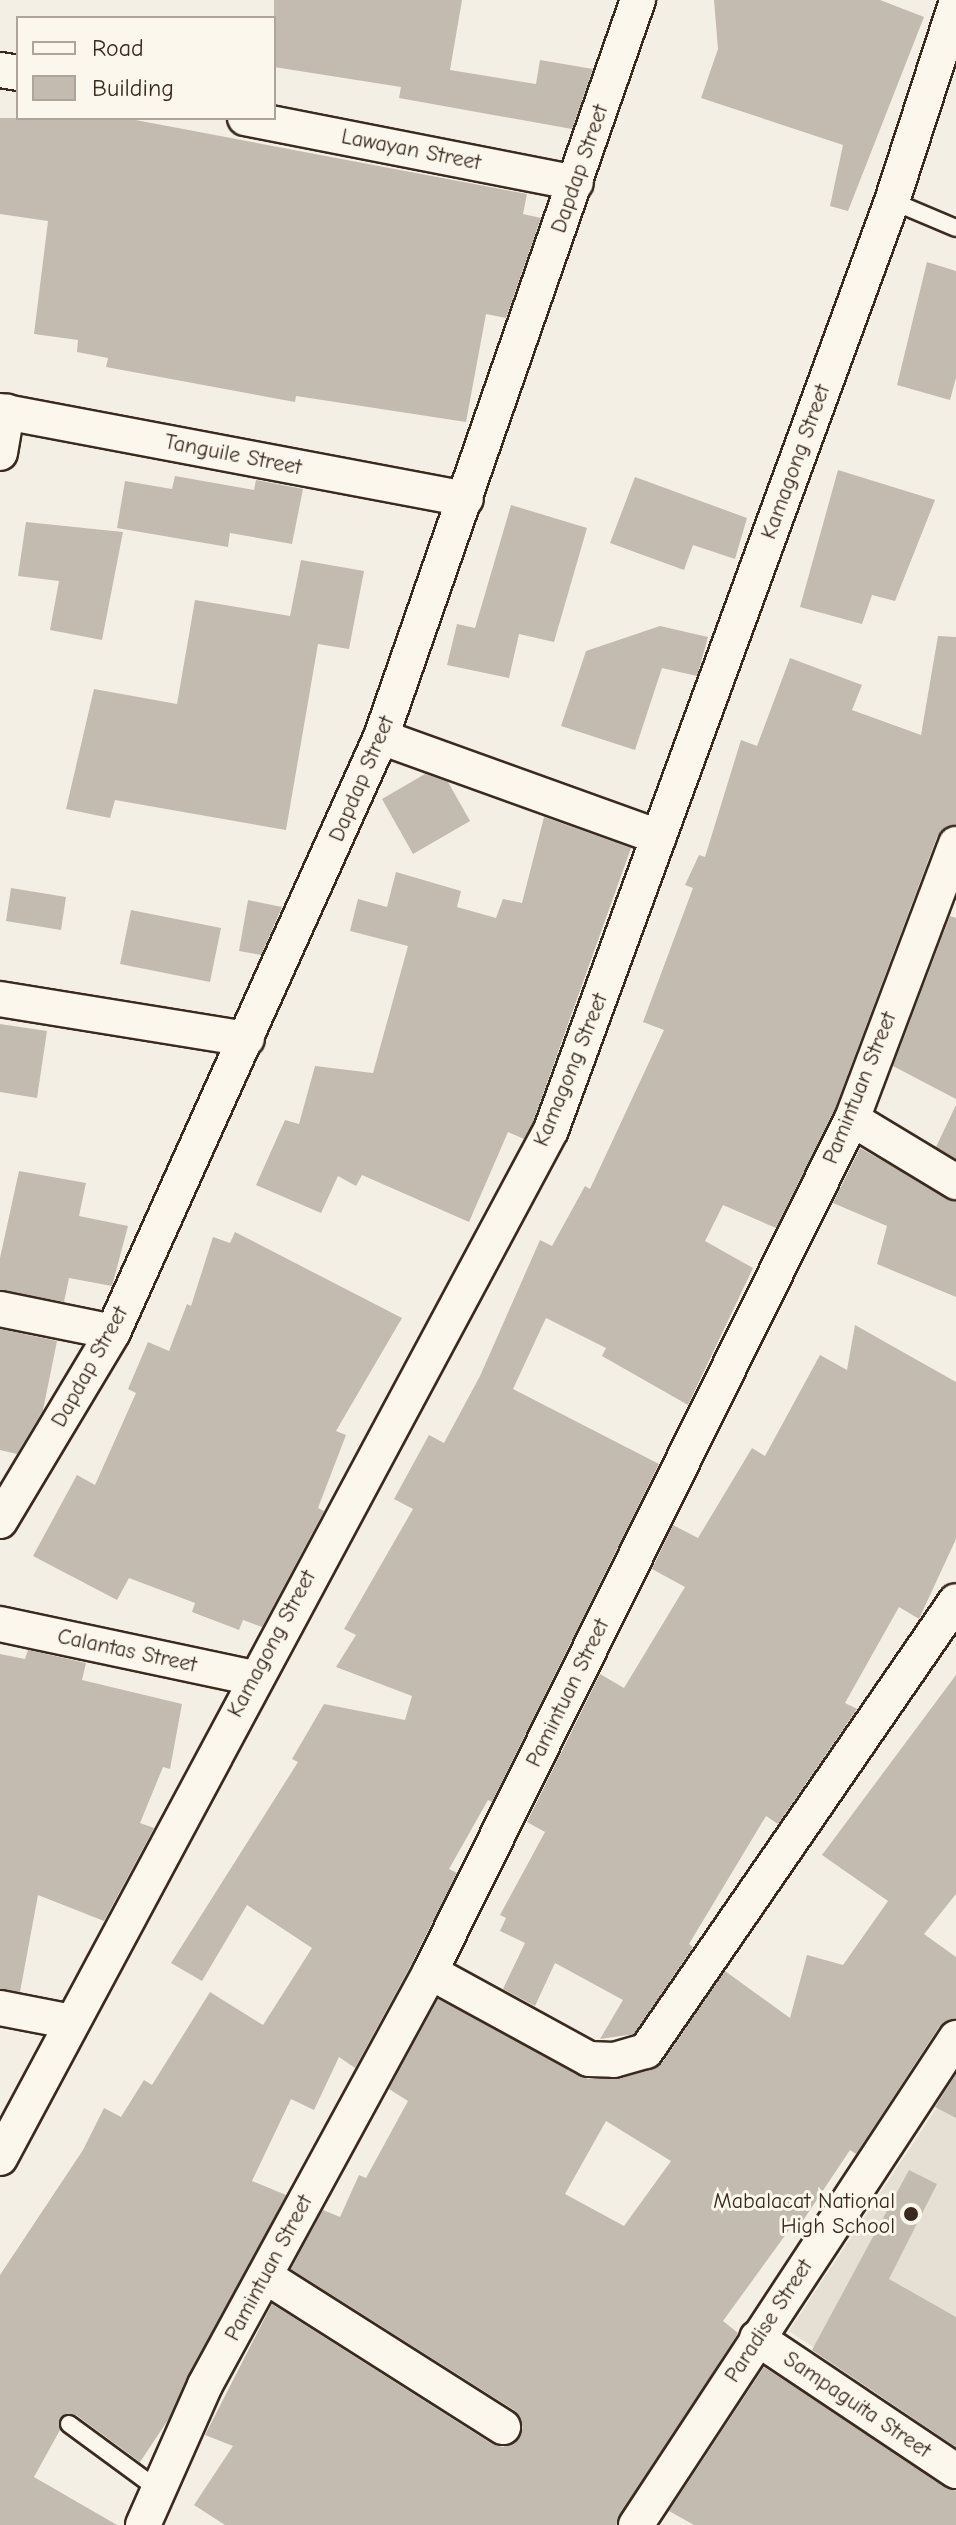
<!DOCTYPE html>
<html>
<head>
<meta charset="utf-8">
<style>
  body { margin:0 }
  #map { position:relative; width:956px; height:2525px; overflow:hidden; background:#f3efe4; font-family:"Comic Neue",sans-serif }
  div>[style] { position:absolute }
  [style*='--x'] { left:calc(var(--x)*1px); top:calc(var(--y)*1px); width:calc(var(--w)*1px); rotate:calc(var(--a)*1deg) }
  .built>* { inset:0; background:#e5dfd4 }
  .building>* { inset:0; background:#c3bbb0 }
  .roads { filter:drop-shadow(2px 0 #3b2a1e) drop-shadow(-2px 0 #3b2a1e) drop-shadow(0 2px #3b2a1e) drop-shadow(0 -2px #3b2a1e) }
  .lane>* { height:16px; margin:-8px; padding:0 8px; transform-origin:8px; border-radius:8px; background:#fbf7ec }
  .street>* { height:34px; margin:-17px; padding:0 17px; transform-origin:17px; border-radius:17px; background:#fbf7ec }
  .dots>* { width:22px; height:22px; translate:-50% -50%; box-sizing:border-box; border:4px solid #fbf7ec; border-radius:50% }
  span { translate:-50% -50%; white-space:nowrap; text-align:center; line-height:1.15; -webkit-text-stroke:6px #fbf7ec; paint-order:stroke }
  .street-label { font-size:22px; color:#3b2a1e }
  .poi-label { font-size:22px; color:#3b2a1e }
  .right { translate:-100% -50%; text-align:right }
  .legend { position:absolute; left:16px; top:16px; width:260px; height:104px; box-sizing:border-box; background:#fbf7ec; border:2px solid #aea59a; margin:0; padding:10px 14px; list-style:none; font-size:24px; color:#3b2a1e }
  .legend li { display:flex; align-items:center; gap:16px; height:40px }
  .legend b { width:40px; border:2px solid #aea59a }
</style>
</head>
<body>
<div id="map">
  <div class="built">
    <div style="clip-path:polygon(947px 2092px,956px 2097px,956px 2442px,789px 2331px)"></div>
  </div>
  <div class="building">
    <div style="clip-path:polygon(274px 0,462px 0,450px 70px,536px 84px,540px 60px,593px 69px,572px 129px,399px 98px,401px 87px,274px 67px)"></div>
    <div style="clip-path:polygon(714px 0,880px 0,924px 17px,848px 211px,830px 206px,843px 145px,701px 98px,718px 49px)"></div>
    <div style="clip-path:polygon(0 118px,125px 118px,527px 194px,523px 214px,541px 218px,506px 318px,486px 314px,466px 422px,296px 396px,295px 402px,106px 367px,108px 358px,77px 352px,78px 340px,34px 334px,48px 221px,0 214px)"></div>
    <div style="clip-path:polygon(927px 262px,956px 271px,956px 378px,950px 400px,897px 385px)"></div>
    <div style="clip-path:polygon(838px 470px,935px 500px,895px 601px,872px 595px,862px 624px,800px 607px)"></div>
    <div style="clip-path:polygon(175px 476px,254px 490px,256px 480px,303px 489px,292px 544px,230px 533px,228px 547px,117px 528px,125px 481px,172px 489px)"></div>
    <div style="clip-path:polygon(635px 477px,747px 518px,735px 559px,693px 545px,684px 570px,610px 543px)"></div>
    <div style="clip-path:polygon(511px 505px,587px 528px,554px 642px,519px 634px,509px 678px,447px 665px,457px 624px,475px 628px)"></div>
    <div style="clip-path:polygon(26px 522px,123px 532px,102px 640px,50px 630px,59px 581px,18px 576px)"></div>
    <div style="clip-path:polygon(301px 560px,364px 571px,349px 649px,318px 644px,286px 830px,115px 800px,110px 818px,66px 809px,94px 689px,177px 704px,195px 600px,290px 616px)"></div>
    <div style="clip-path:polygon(660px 626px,708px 637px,697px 676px,662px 668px,635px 750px,561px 726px,586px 651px)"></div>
    <div style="clip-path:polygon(938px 636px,956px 637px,956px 824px,937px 837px,834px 1111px,776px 1228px,723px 1205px,705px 1241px,753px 1268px,688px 1405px,602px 1356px,606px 1348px,546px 1318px,513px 1389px,659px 1464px,492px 1802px,488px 1800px,449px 1869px,457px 1873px,412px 1963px,355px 2068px,339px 2057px,314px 2110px,291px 2099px,252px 2181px,286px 2195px,168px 2420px,140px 2462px,76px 2415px,60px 2418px,60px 2430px,34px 2477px,117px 2525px,0 2525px,0 2275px,83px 2150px,104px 2108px,121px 2117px,144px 2080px,152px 2085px,210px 1992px,263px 2025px,312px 1948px,247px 1905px,202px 1981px,171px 1963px,298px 1762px,292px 1759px,324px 1704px,405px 1720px,412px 1696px,336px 1667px,356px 1635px,344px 1629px,413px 1509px,394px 1499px,429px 1435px,444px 1443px,480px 1376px,540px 1240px,552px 1246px,585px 1186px,590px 1189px,664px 1030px,643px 1022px,693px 888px,685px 885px,699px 855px,705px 857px,741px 740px,757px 746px,790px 658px,862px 685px,852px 710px,921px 735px)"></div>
    <div style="clip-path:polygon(425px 774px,448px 782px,470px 821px,413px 854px,382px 799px)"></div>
    <div style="clip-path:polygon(544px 817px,631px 848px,533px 1122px,524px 1139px,508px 1132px,469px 1222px,362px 1175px,356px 1186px,338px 1176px,321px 1213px,256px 1185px,285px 1120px,299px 1124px,315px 1066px,373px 1073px,408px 946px,350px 931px,358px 899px,387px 907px,396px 872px,461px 891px,457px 907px,496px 918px,503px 899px,522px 903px)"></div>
    <div style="clip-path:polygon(11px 888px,66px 897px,61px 930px,6px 921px)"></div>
    <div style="clip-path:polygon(248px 900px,282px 907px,261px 955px,239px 951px)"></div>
    <div style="clip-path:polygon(131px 910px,221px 928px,210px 982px,120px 964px)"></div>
    <div style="clip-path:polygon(950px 916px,956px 918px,956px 1099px,893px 1066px)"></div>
    <div style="clip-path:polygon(0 1024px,47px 1031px,37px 1098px,0 1092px)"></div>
    <div style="clip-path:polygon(956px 1105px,956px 1159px,936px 1147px)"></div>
    <div style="clip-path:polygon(860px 1148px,956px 1202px,956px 1297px,877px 1264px,887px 1226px,833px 1203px)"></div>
    <div style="clip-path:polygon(19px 1171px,86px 1183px,79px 1216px,128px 1226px,112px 1286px,69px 1278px,64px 1302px,0 1290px,0 1258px)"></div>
    <div style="clip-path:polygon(235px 1232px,402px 1318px,336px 1431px,346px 1435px,318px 1508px,324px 1511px,262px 1627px,243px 1620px,239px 1630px,192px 1612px,195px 1603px,129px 1578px,117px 1600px,33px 1556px,77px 1475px,95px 1485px,136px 1393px,128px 1389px,148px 1342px,169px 1351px,187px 1304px,191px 1306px,213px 1237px,230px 1243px)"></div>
    <div style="clip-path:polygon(855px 1325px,956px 1382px,956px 1539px,919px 1619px,899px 1607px,845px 1703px,857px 1709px,778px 1824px,766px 1816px,689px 1944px,693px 1947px,634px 2034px,600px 2039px,623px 2000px,555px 1963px,535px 2006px,503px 1989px,525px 1943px,500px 1931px,506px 1918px,500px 1915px,545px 1832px,527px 1822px,600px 1674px,624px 1688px,685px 1587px,652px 1569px,673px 1525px,698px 1538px,752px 1448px,765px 1456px,820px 1355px,847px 1370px)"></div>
    <div style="clip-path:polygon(0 1329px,57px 1341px,43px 1410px,17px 1454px,0 1450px)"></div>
    <div style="clip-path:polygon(28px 1650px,86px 1663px,82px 1680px,182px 1704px,170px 1769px,163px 1767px,140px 1823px,154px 1828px,104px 1921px,38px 1895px,20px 1992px,0 1989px,0 1654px,25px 1659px)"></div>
    <div style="clip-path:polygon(evenodd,956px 1675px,956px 1894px,924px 1934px,956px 1957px,956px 2018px,939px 2027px,856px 2154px,850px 2150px,802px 2222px,797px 2219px,723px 2321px,738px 2333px,616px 2525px,225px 2525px,194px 2505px,233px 2446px,205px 2435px,272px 2304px,492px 2444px,503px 2447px,519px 2438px,523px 2427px,514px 2410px,291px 2269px,323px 2210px,340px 2217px,359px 2175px,366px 2178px,408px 2101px,389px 2089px,438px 1999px,588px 2079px,619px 2079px,662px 2063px,725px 1971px,790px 2018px,807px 1955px,843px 1965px,888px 1901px,822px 1855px,956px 1675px,606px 2121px,671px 2161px,624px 2226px,565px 2194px,606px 2121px)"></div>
    <div style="clip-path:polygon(956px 2074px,956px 2118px,935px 2107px)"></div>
    <div style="clip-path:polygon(909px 2170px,937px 2184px,889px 2279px,956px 2317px,956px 2447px,812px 2350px)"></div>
    <div style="clip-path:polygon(764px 2367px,956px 2491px,956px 2525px,694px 2525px,669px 2511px)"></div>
  </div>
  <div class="roads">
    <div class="lane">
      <div style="--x:892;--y:201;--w:69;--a:22.9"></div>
      <div style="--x:69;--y:2424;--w:112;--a:36.3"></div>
    </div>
    <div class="street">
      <div style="--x:0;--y:70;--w:18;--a:9"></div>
      <div style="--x:245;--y:118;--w:337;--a:11.1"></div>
      <div style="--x:0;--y:411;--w:474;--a:10.7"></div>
      <div style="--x:0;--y:453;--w:42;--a:-80.3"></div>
      <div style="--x:381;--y:737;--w:295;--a:19.8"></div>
      <div style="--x:0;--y:999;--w:250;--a:9.2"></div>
      <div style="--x:852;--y:1119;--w:122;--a:31.2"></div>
      <div style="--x:0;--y:1309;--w:115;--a:11.5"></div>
      <div style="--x:0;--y:1521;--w:220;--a:-59.1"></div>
      <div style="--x:113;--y:1332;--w:653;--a:-65.75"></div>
      <div style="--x:381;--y:737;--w:781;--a:-70.78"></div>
      <div style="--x:0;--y:1624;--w:260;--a:12"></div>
      <div style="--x:430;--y:1972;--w:181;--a:28.7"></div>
      <div style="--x:589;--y:2059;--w:25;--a:2"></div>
      <div style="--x:614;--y:2060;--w:33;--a:-16"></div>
      <div style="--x:646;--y:2051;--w:546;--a:-55.44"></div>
      <div style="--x:0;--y:2008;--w:73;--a:11"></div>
      <div style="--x:0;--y:2158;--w:1166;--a:-61.81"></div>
      <div style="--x:551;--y:1130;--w:990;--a:-69.84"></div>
      <div style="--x:892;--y:201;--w:207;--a:-72"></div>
      <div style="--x:265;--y:2276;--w:282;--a:32.4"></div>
      <div style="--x:757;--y:2338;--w:239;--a:33.8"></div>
      <div style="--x:143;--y:2525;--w:153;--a:-66.1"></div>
      <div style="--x:205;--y:2385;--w:470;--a:-61.4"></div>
      <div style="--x:430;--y:1972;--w:952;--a:-63.68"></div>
      <div style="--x:852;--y:1119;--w:294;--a:-69.3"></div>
      <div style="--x:636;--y:2525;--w:583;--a:-56.69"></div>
    </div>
  </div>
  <div class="dots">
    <div style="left:911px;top:2214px;background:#3b2a1e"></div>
  </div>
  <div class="street-label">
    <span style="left:411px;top:150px;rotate:11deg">Lawayan Street</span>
    <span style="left:580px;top:169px;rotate:-71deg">Dapdap Street</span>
    <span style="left:233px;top:455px;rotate:11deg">Tanguile Street</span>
    <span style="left:796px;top:462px;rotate:-70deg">Kamagong Street</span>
    <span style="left:362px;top:779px;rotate:-67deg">Dapdap Street</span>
    <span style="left:571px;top:1070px;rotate:-68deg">Kamagong Street</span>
    <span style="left:860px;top:1088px;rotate:-68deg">Pamintuan Street</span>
    <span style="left:90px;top:1367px;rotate:-61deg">Dapdap Street</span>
    <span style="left:272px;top:1644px;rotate:-62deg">Kamagong Street</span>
    <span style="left:127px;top:1651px;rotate:12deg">Calantas Street</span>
    <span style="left:568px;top:1693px;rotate:-64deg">Pamintuan Street</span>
    <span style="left:269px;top:2268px;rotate:-62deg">Pamintuan Street</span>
    <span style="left:769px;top:2321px;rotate:-57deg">Paradise Street</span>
    <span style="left:857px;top:2405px;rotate:34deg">Sampaguita Street</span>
  </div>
  <div class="poi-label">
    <span class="right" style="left:895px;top:2214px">Mabalacat National<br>High School</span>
  </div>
  <ul class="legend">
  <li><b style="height:10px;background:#fbf7ec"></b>Road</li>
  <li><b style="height:22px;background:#c3bbb0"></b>Building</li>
  </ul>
</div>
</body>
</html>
